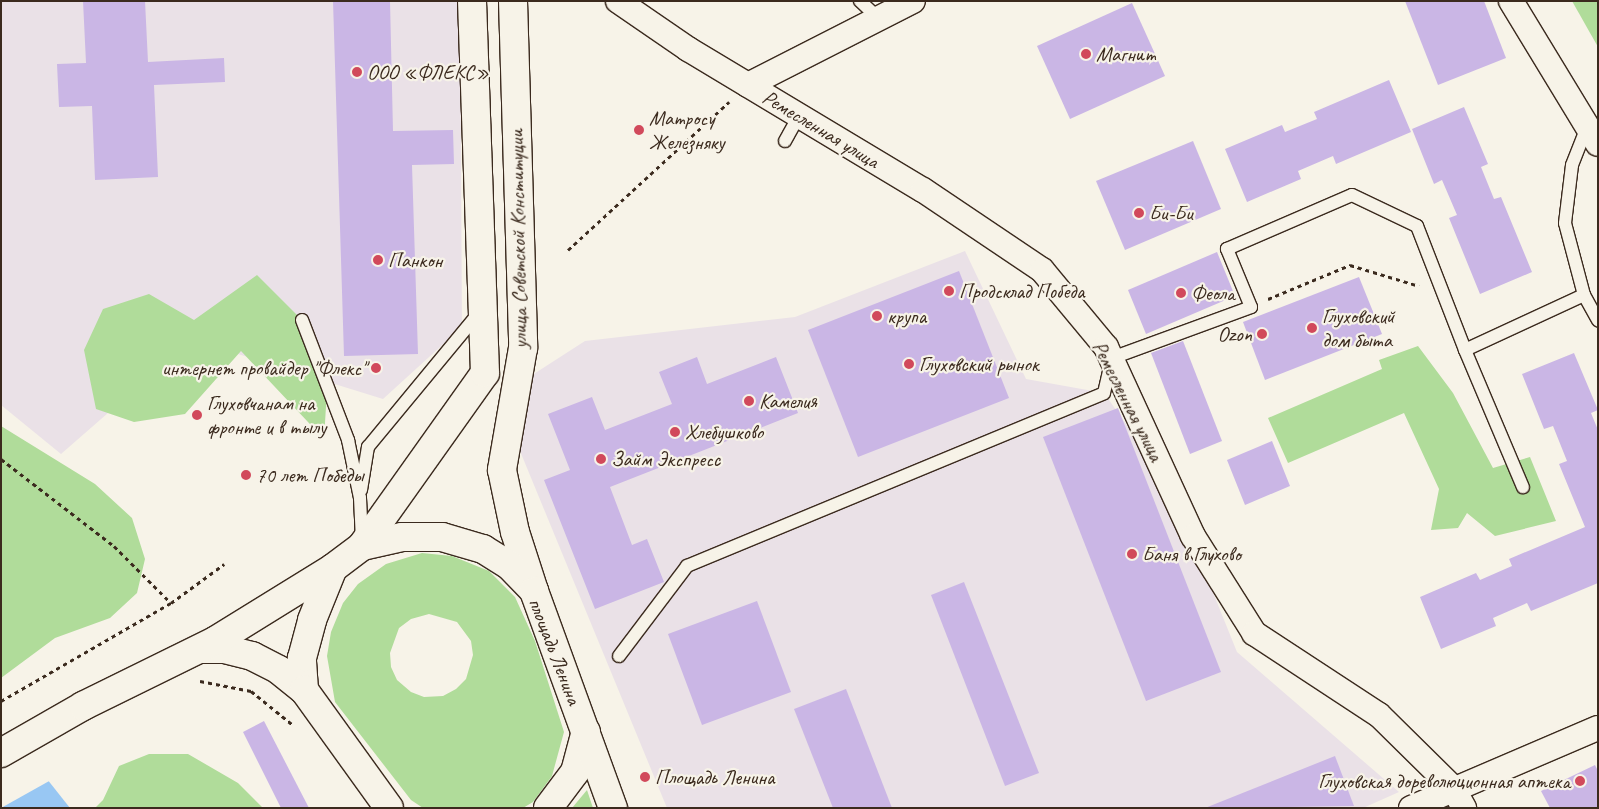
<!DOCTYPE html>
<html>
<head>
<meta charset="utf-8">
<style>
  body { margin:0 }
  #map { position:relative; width:1599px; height:809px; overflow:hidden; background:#f7f3e8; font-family:Caveat,sans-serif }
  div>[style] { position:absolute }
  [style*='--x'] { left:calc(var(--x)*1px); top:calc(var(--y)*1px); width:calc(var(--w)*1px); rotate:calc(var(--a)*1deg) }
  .built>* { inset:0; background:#eae1e7 }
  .green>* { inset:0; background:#b0dc9a }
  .water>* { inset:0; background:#98c7f3 }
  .pier>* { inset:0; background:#f7f3e8 }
  .building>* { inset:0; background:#cab6e5 }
  .path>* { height:3px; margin-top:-1.5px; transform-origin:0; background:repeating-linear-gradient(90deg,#3b2a1e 0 4px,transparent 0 8px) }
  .roads { filter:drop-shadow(1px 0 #3b2a1e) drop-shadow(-1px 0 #3b2a1e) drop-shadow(0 1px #3b2a1e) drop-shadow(0 -1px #3b2a1e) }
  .service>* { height:12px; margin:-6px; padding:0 6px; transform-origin:6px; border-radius:6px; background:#f7f3e8 }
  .minor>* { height:24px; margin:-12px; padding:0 12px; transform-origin:12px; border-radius:12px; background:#f7f3e8 }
  .tertiary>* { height:28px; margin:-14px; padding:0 14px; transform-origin:14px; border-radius:14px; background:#f7f3e8 }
  .secondary>* { height:28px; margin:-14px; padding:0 14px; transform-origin:14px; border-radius:14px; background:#f7f3e8 }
  .dots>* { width:14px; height:14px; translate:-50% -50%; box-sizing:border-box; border:2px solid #f7f3e8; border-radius:50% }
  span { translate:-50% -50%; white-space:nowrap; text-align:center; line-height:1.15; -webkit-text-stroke:4.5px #f7f3e8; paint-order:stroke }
  .poi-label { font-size:21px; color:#3b2a1e }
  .left { translate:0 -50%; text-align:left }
  .right { translate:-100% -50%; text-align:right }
  .street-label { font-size:21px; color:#3b2a1e }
  .frame { position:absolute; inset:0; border:2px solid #3b2a1e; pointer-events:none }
</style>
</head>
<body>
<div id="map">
  <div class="built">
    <div style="clip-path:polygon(1px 1px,460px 1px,462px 327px,383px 399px,238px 354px,108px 413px,61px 454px,1px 405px)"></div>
    <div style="clip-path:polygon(965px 251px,1026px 379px,1104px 393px,1170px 486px,1237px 652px,1399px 792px,1363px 808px,667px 808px,520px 451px,526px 379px,585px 341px,795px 317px)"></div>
  </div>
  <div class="green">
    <div style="clip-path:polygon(1572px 1px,1598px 1px,1598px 47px)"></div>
    <div style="clip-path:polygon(257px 275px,303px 321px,328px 374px,324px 439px,241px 351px,185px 414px,134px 422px,96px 409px,84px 350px,103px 309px,149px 294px,194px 320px)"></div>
    <div style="clip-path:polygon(1418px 346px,1453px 393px,1493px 468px,1530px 457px,1556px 521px,1495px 536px,1467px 513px,1458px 528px,1431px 530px,1439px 489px,1404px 413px,1288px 463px,1268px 418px,1382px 369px,1379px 360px)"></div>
    <div style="clip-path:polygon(1px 426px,95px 484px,132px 518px,145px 559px,137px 593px,110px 618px,55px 638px,1px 678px)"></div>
    <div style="clip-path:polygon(evenodd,422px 553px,452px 556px,489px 571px,515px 597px,535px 641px,564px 732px,552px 776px,533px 802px,523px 808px,423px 808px,411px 800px,335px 702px,327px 656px,331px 632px,343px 603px,358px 584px,386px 564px,422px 553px,429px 614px,457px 622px,471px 641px,473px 655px,466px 679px,456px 689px,443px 696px,424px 697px,411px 692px,397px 680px,391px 667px,390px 653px,399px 628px,411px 619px,429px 614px)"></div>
    <div style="clip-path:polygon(149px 754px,188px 754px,238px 783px,263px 808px,95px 808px,103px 800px,119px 766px)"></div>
    <div style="clip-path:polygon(587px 790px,593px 808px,572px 808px)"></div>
  </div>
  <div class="water">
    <div style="clip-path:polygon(1px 721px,70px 808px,1px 808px)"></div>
  </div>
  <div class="pier">
    <div style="clip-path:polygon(1px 718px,51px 780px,1px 808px)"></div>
  </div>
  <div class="building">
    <div style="clip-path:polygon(83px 1px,145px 1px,148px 62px,224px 58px,225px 82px,154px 85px,158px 177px,95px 180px,92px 106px,59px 107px,57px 64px,86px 63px)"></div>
    <div style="clip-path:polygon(333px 1px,390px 1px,393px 131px,453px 130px,454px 164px,412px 165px,418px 354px,344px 356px)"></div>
    <div style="clip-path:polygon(1405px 1px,1484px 1px,1506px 58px,1438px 85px)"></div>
    <div style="clip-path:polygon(1132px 3px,1165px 76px,1070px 119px,1037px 46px)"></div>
    <div style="clip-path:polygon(1389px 80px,1411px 132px,1336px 164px,1333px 156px,1298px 171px,1301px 179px,1247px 202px,1225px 149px,1282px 125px,1285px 132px,1317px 119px,1314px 112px)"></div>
    <div style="clip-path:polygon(1464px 107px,1488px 164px,1481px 167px,1494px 199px,1501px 197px,1532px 272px,1480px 294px,1449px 218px,1457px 215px,1442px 180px,1434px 184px,1412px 129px)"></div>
    <div style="clip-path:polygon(1193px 141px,1221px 209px,1125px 250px,1096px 181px)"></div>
    <div style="clip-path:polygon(1217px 252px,1235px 296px,1146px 334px,1128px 290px)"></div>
    <div style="clip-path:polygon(959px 271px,1009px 398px,858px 457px,808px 330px)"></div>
    <div style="clip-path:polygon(1359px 277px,1382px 334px,1265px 380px,1243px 322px)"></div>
    <div style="clip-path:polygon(1183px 341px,1222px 441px,1190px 454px,1151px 353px)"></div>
    <div style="clip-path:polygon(1574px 353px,1598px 410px,1591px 413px,1598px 430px,1598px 583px,1531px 611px,1527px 603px,1493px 618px,1496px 626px,1441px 649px,1420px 597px,1476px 573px,1480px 580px,1512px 566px,1509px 559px,1585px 527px,1559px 464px,1567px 461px,1553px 426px,1544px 429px,1522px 374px)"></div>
    <div style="clip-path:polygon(697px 357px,707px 384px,776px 357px,798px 413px,610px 487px,632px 545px,647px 539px,664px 582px,595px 609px,544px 480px,570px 470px,548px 414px,592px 397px,605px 430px,672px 404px,659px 372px)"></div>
    <div style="clip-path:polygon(1118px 408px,1221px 672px,1146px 701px,1043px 437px)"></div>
    <div style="clip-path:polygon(1272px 441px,1290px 486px,1245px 505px,1227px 460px)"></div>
    <div style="clip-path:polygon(964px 582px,1039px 773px,1005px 786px,931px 595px)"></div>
    <div style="clip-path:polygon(757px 601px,791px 692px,702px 725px,668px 634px)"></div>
    <div style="clip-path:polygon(846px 689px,892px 808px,833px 808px,794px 709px)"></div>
    <div style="clip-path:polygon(264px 721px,309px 808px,281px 808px,243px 732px)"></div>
    <div style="clip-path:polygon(1335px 756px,1354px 806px,1205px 808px)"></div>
    <div style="clip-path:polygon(1595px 765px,1598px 771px,1598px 808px,1550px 808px,1541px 791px)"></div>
  </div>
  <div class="path">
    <div style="--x:568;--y:250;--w:219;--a:-42.6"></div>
    <div style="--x:1268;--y:299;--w:89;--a:-22.5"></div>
    <div style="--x:1350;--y:265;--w:72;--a:16.9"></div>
    <div style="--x:1;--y:459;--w:143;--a:37.6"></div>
    <div style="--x:114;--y:546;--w:81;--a:45"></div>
    <div style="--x:200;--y:681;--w:52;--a:11.1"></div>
    <div style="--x:251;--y:691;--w:54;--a:39"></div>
    <div style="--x:1;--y:701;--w:196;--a:-30"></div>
    <div style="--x:171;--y:603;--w:66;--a:-36.3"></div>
  </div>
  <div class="roads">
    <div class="service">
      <div style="--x:860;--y:1;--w:26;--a:43"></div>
      <div style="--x:785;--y:141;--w:29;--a:-61"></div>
      <div style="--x:1584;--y:295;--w:74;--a:-104.8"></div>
      <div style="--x:1565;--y:223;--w:58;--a:-83.1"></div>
      <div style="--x:1572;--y:165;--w:41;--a:-68.5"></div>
      <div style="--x:302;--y:320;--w:129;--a:69"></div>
      <div style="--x:348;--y:440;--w:59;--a:78.3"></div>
      <div style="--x:360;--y:498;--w:43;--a:87.3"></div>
      <div style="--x:1465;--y:350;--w:149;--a:67.1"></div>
      <div style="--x:361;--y:490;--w:44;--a:-80.8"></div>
      <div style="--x:368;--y:447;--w:174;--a:-50.4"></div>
      <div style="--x:619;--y:656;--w:113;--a:-52.9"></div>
      <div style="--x:687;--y:566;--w:451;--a:-22.5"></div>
      <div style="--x:1104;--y:393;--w:36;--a:-77"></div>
      <div style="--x:1112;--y:358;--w:148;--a:-20.1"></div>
      <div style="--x:1251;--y:307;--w:63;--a:-112.5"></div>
      <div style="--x:1227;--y:249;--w:136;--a:-23.4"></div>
      <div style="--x:1352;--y:195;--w:72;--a:25.5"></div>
      <div style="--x:1417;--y:226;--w:133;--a:68.8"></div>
      <div style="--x:1465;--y:350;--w:131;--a:-24.8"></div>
      <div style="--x:1584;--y:295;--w:29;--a:61"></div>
    </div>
    <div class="minor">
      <div style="--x:618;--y:1;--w:85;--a:34.4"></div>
      <div style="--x:688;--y:49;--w:274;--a:31"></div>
      <div style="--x:923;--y:190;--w:143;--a:33.9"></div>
      <div style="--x:1042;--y:270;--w:100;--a:50.3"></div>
      <div style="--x:1106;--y:347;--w:208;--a:65.3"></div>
      <div style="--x:1193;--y:536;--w:115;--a:57.8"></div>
      <div style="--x:1254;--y:633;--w:149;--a:33.3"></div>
      <div style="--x:1379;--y:715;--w:104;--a:44.6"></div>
      <div style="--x:1453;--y:788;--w:23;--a:61"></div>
      <div style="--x:1511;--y:1;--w:167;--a:58.7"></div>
      <div style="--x:748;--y:85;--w:185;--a:-27"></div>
      <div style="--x:1411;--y:808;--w:203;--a:-23.2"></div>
    </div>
    <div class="tertiary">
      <div style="--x:513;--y:1;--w:347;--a:88.3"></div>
      <div style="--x:523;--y:348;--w:124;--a:99.8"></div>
      <div style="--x:502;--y:470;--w:63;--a:78.2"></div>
      <div style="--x:515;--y:532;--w:62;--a:72.1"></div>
      <div style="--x:362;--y:546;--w:212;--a:-54.6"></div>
      <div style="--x:485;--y:373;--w:372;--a:-92"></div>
      <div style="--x:304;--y:690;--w:32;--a:-94"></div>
      <div style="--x:302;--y:658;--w:39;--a:-75"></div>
      <div style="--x:312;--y:620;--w:56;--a:-68"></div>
      <div style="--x:548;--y:808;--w:45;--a:-53.1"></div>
      <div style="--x:575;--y:772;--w:42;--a:-75"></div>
    </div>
    <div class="secondary">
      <div style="--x:200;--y:649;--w:24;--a:0"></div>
      <div style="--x:224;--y:649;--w:29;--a:14"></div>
      <div style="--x:252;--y:656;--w:30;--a:27"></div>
      <div style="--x:279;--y:670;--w:32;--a:39"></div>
      <div style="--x:304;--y:690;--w:145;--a:54.2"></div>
      <div style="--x:1;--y:753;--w:95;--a:-29.8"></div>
      <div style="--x:83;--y:706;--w:147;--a:-26.2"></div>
      <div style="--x:215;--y:641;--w:139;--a:-31.7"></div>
      <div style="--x:333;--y:568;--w:36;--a:-37"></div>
      <div style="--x:362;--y:546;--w:41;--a:-12.7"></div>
      <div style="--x:402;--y:537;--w:40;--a:0"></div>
      <div style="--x:442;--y:537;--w:43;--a:16.3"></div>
      <div style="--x:483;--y:549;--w:31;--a:32"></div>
      <div style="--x:509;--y:565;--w:36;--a:46"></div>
      <div style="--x:534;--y:591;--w:231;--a:70"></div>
    </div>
  </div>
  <div class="dots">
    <div style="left:1086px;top:54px;background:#d1495b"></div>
    <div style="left:357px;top:72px;background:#d1495b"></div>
    <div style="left:639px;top:130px;background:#d1495b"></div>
    <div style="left:1139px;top:213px;background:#d1495b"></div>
    <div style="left:378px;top:260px;background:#d1495b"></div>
    <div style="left:949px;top:291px;background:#d1495b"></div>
    <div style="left:1181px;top:293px;background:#d1495b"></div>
    <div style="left:877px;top:316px;background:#d1495b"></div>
    <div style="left:1312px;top:328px;background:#d1495b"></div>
    <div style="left:1262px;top:334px;background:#d1495b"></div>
    <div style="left:909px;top:364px;background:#d1495b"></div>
    <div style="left:376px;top:368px;background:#d1495b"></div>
    <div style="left:749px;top:401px;background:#d1495b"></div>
    <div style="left:197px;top:415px;background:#d1495b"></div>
    <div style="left:675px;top:432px;background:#d1495b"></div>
    <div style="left:601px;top:459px;background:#d1495b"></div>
    <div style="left:246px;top:475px;background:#d1495b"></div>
    <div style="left:1132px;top:554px;background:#d1495b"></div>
    <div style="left:645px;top:777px;background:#d1495b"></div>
    <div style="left:1580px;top:781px;background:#d1495b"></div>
  </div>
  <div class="poi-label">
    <span class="left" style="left:1096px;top:54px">Магнит</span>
    <span class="left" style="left:367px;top:72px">ООО «ФЛЕКС»</span>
    <span class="left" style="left:649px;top:130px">Матросу<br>Железняку</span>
    <span class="left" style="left:1149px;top:213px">Би-Би</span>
    <span class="left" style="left:388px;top:260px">Панкон</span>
    <span class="left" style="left:959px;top:291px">Продсклад Победа</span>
    <span class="left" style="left:1191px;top:293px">Феола</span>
    <span class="left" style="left:887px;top:316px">крупа</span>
    <span class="left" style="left:1322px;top:328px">Глуховский<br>дом быта</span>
    <span class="right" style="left:1252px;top:334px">Ozon</span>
    <span class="left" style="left:919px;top:364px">Глуховский рынок</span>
    <span class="right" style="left:366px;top:368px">интернет провайдер "Флекс"</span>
    <span class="left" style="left:759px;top:401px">Камелия</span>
    <span class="left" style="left:207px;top:415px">Глуховчанам на<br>фронте и в тылу</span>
    <span class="left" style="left:685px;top:432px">Хлебушково</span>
    <span class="left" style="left:611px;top:459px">Займ Экспресс</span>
    <span class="left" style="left:256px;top:475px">70 лет Победы</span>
    <span class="left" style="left:1142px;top:554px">Баня в Глухово</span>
    <span class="left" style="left:655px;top:777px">Площадь Ленина</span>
    <span class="right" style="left:1570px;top:781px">Глуховская дореволюционная аптека</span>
  </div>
  <div class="street-label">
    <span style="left:821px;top:129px;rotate:31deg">Ремесленная улица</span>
    <span style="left:518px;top:239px;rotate:-91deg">улица Советской Конституции</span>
    <span style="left:1128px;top:401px;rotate:63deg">Ремесленная улица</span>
    <span style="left:555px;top:651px;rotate:69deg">площадь Ленина</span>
  </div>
  <div class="frame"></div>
</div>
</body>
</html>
